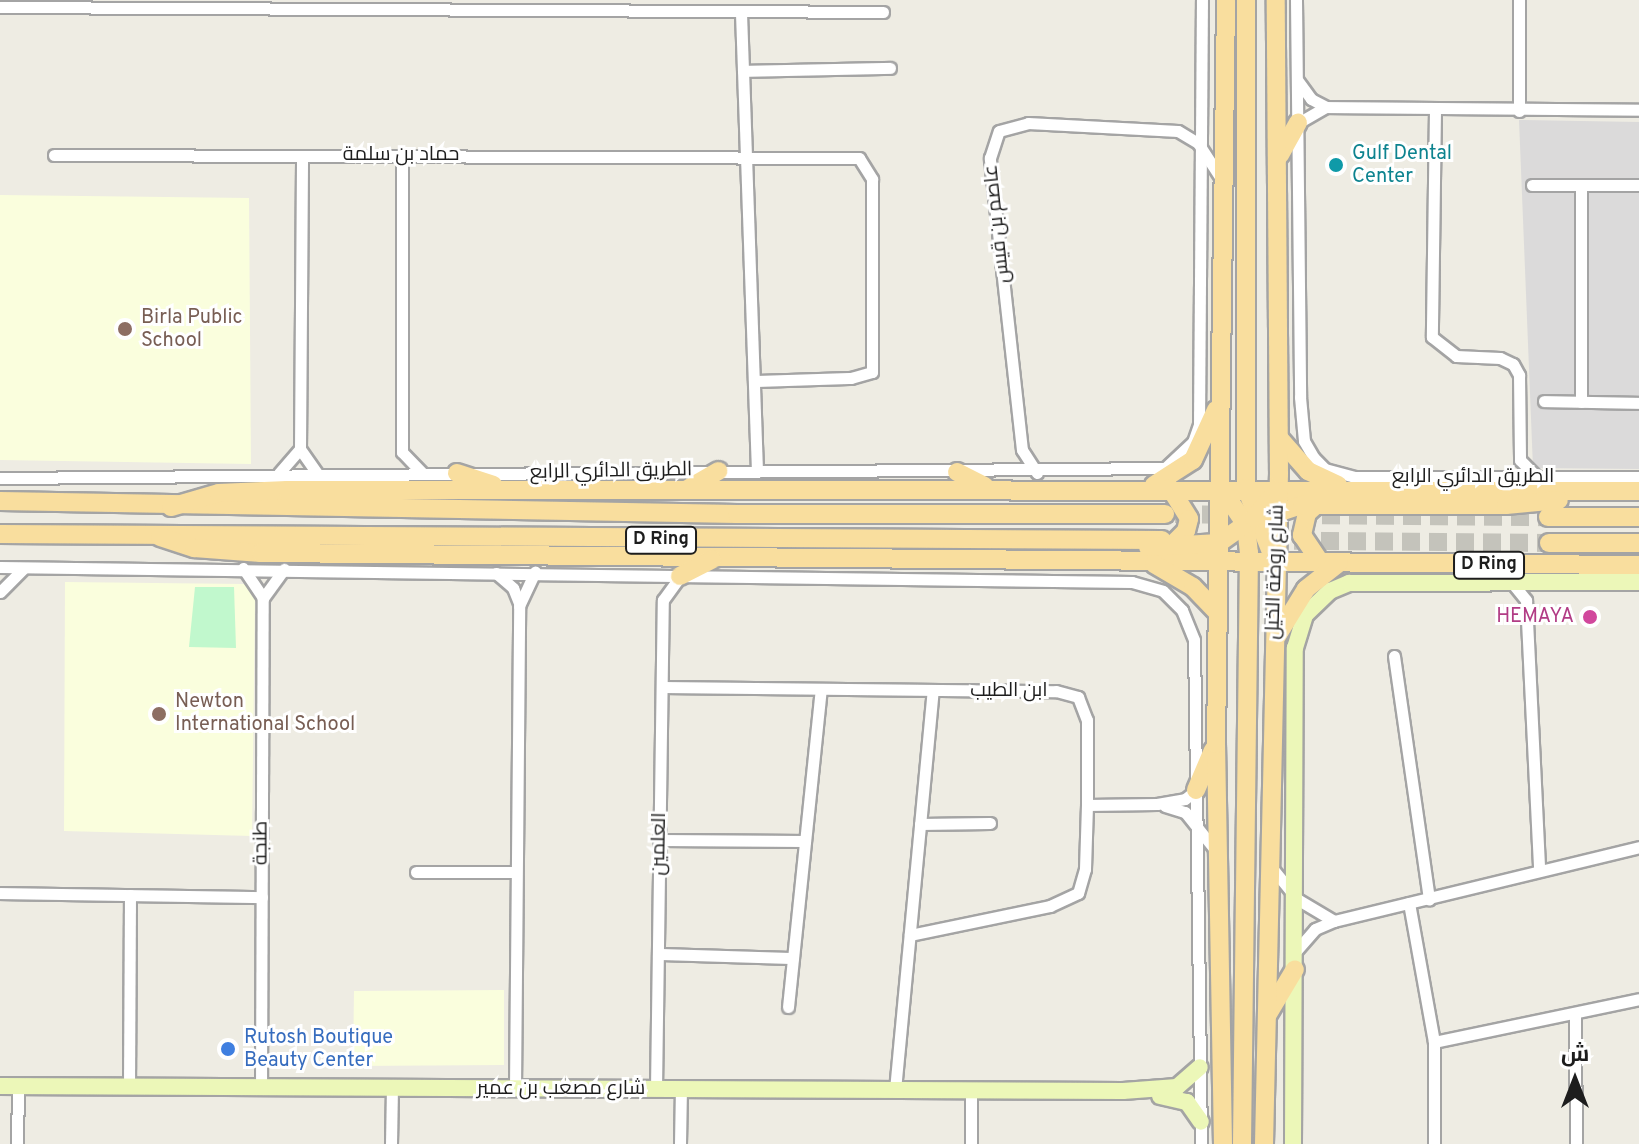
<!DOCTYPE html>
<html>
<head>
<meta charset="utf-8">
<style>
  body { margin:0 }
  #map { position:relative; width:1639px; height:1144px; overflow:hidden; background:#eeece3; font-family:Overpass,Cairo,sans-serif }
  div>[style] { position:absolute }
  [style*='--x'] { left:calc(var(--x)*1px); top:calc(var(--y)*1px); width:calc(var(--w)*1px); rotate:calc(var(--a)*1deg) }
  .residential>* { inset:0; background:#dbdada }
  .education>* { inset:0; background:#fafedd }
  .park>* { inset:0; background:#c1f8cd }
  .primary-tunnel>* { height:18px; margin-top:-9px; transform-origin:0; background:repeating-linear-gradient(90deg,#c4c3bb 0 18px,transparent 0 27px) }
  .roads { filter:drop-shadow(2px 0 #a4a4a4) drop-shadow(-2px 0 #a4a4a4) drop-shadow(0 2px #a4a4a4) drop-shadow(0 -2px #a4a4a4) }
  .street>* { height:11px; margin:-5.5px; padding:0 5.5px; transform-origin:5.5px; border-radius:5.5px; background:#fff }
  .secondary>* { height:16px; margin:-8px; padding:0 8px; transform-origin:8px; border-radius:8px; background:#ecf7b8 }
  .primary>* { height:18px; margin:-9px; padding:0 9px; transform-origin:9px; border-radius:9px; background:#f9de9e }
  .dots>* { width:22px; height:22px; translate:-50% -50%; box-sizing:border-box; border:4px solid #fff; border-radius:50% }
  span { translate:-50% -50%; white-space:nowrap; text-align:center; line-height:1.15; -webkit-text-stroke:6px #fff; paint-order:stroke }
  .shield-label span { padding:2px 6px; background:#fff; border:2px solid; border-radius:6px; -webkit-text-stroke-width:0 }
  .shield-label { font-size:18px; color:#1d1d1d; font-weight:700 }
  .culture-label { font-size:20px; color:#0d838f }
  .left { translate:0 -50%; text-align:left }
  .street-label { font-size:20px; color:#1d1d1d }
  .education-label { font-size:20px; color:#785e54 }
  .hotel-label { font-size:20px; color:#b23c85 }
  .right { translate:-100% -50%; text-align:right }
  .shop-label { font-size:20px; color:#366cbe }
  .north { position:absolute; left:1535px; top:1040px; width:80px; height:80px; -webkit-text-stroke:6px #fff; paint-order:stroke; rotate:0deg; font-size:22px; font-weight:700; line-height:32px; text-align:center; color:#1d1d1d }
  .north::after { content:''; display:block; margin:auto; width:28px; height:36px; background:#1d1d1d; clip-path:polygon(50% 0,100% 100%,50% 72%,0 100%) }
</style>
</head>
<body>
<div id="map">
  <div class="residential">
    <div style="clip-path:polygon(1519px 120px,1639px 122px,1639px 469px,1533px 468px)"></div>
  </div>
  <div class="education">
    <div style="clip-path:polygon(0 195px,249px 198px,251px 464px,0 460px)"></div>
    <div style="clip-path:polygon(65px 582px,244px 584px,255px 596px,252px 836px,64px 831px)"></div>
    <div style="clip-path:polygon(504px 990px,504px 1065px,353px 1066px,354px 991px)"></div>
  </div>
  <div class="park">
    <div style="clip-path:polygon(195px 587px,234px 587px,236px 648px,189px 647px)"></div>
  </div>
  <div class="primary-tunnel">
    <div style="--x:1175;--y:514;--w:58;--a:1"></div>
    <div style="--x:1295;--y:515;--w:253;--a:0.5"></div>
    <div style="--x:1213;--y:540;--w:336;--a:0.5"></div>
  </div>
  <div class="roads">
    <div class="street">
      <div style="--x:1296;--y:0;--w:397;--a:89.4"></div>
      <div style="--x:1300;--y:397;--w:44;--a:84.8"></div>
      <div style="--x:1304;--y:441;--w:20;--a:60"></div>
      <div style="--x:1314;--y:458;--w:16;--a:45"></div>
      <div style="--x:1325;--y:469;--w:30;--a:15"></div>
      <div style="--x:1354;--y:477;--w:285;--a:0"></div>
      <div style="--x:0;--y:7;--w:883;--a:0.32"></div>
      <div style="--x:741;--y:13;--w:459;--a:88"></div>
      <div style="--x:743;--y:71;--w:147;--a:-1.2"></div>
      <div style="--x:1298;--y:81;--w:22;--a:54"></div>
      <div style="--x:1311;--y:99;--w:17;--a:28"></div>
      <div style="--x:1435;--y:110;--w:227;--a:90.8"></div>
      <div style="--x:1432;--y:337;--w:31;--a:38"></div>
      <div style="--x:1456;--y:356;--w:44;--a:2.6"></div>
      <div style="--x:1500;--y:358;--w:14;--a:25"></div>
      <div style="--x:1513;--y:364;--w:13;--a:61"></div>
      <div style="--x:1519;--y:375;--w:85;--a:89.3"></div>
      <div style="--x:1520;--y:460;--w:24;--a:45"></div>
      <div style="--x:1519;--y:111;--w:111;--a:-90"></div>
      <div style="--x:1298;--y:123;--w:32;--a:-30"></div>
      <div style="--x:1326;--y:107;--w:313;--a:0.5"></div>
      <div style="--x:54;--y:155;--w:805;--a:0.21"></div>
      <div style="--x:859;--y:158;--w:25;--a:58"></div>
      <div style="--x:872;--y:179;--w:193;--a:90"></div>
      <div style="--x:872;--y:372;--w:22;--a:164"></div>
      <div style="--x:851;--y:378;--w:97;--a:178.2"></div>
      <div style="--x:402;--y:155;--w:297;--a:90"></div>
      <div style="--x:402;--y:452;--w:29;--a:46"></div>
      <div style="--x:1532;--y:185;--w:107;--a:0"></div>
      <div style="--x:1581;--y:185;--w:217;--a:90"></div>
      <div style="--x:1544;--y:401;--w:95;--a:1.2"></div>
      <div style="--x:300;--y:449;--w:293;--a:-89.6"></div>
      <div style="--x:279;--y:473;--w:32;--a:-49"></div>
      <div style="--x:300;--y:449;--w:29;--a:55"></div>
      <div style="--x:1037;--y:473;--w:27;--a:-123"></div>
      <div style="--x:1022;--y:450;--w:294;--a:-96.3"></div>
      <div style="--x:990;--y:158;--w:28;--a:-72"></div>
      <div style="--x:999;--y:131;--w:30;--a:-15"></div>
      <div style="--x:1028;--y:123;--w:150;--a:3.1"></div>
      <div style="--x:1178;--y:131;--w:23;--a:31"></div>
      <div style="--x:1198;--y:143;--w:44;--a:57"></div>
      <div style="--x:0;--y:478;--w:1165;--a:-0.49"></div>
      <div style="--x:1165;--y:468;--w:38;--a:-43"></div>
      <div style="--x:1193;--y:442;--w:18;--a:-71"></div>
      <div style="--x:1199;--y:425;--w:425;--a:-89.6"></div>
      <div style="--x:0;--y:567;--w:1132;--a:0.76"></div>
      <div style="--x:1132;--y:582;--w:32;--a:16"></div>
      <div style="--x:1163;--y:591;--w:27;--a:45"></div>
      <div style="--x:1182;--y:610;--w:32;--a:68"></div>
      <div style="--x:1194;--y:640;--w:504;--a:89.2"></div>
      <div style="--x:243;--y:568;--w:36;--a:56"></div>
      <div style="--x:496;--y:573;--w:23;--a:41"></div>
      <div style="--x:513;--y:588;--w:16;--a:68"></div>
      <div style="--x:1513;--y:584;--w:21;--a:51"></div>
      <div style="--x:1526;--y:600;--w:270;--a:87.2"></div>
      <div style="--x:0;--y:592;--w:34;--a:-45"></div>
      <div style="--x:1394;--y:656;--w:246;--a:81.8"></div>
      <div style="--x:662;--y:687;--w:394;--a:0.6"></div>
      <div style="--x:1056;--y:691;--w:23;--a:15"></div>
      <div style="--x:1078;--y:697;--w:25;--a:69"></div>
      <div style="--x:1087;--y:720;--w:85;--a:90"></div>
      <div style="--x:1087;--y:805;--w:64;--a:91.8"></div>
      <div style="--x:1085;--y:869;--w:25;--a:106"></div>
      <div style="--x:1078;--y:893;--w:31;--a:155"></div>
      <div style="--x:1050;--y:906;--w:143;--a:168.3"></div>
      <div style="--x:1087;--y:805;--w:70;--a:-0.8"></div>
      <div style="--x:1157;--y:804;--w:28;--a:-10"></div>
      <div style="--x:1185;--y:799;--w:14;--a:-39"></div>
      <div style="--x:1165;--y:806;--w:21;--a:17"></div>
      <div style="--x:1185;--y:812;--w:50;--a:51.5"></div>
      <div style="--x:920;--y:824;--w:70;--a:-0.8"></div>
      <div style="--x:660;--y:840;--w:145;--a:0.4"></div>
      <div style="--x:1272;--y:868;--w:40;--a:51"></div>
      <div style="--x:1297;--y:899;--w:43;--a:30.7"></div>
      <div style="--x:416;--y:872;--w:100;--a:0"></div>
      <div style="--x:0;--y:893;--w:262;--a:0.9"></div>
      <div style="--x:1409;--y:903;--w:141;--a:79.8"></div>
      <div style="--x:1434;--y:1042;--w:102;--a:90"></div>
      <div style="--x:1296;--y:951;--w:29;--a:-49"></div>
      <div style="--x:1315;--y:929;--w:21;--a:-23"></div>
      <div style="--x:1334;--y:921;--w:314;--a:-13.6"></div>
      <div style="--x:658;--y:954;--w:135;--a:1.7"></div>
      <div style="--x:788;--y:1007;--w:319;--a:-84.1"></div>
      <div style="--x:1575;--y:1013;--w:131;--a:89.6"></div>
      <div style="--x:1434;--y:1042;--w:209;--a:-11.8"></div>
      <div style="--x:129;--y:1087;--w:192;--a:-89.7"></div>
      <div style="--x:261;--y:1088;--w:490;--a:-89.8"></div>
      <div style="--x:263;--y:598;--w:36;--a:-54"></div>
      <div style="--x:515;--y:1088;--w:482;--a:-89.5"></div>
      <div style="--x:519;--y:606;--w:38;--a:-65"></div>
      <div style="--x:656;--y:1089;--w:489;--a:-89.2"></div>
      <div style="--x:663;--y:600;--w:29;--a:-54"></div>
      <div style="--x:895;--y:1090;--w:401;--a:-84.6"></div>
      <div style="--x:971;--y:1090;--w:54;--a:90"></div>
      <div style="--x:17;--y:1144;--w:57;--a:-89"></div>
      <div style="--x:391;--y:1144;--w:56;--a:-89"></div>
      <div style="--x:680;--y:1144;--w:55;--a:-89"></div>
    </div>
    <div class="secondary">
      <div style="--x:0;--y:1086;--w:1123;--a:0.26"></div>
      <div style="--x:1123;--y:1091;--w:54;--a:-4.2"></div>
      <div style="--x:1177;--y:1087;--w:30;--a:-41"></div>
      <div style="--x:1160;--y:1096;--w:28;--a:13"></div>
      <div style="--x:1187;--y:1102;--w:24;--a:55"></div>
      <div style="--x:1293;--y:1144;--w:496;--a:-89.8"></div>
      <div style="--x:1295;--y:648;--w:34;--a:-73"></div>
      <div style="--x:1305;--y:615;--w:35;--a:-44"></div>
      <div style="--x:1330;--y:591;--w:21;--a:-23"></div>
      <div style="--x:1349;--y:583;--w:290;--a:-0.2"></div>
    </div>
    <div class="primary">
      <div style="--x:1246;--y:0;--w:488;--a:90"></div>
      <div style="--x:1246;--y:488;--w:77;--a:68.7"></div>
      <div style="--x:1280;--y:155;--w:37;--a:-61"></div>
      <div style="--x:1279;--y:438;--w:44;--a:48.7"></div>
      <div style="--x:1308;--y:471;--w:33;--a:25"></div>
      <div style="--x:957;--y:472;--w:31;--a:27"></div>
      <div style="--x:457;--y:473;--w:38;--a:18"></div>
      <div style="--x:1154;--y:485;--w:46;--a:-32.7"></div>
      <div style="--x:1193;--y:460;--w:55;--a:-65.3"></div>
      <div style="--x:689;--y:488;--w:34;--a:-30"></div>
      <div style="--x:1170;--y:488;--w:36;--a:58"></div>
      <div style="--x:1189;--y:519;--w:12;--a:104"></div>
      <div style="--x:1186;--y:531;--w:23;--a:135"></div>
      <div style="--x:1221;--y:488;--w:45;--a:56"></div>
      <div style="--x:1246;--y:525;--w:28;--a:84"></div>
      <div style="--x:1249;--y:553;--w:591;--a:90.68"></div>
      <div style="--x:0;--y:501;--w:737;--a:1.01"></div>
      <div style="--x:737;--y:514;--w:428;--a:0"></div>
      <div style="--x:1316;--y:505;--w:12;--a:138"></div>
      <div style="--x:1307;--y:513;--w:23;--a:103"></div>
      <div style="--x:1302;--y:535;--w:34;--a:56"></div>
      <div style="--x:171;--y:507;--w:50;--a:-16.3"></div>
      <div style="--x:219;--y:493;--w:68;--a:-2.5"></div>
      <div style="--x:287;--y:490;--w:1352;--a:0.04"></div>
      <div style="--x:1271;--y:515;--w:33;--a:-18"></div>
      <div style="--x:1302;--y:505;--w:204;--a:0"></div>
      <div style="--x:1506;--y:505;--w:53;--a:-5.4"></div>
      <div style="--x:1548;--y:517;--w:91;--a:0"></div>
      <div style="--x:0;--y:534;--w:1162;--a:0.3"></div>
      <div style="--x:160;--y:537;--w:36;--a:18"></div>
      <div style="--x:194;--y:548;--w:67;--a:4.3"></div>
      <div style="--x:261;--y:553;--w:1378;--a:0.5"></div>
      <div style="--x:1549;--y:543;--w:90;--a:0"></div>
      <div style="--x:1148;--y:547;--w:71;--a:-3.2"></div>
      <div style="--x:1219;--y:543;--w:43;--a:-35.5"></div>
      <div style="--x:1254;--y:518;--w:39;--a:-50"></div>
      <div style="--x:1154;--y:564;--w:45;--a:30.5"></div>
      <div style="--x:1193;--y:587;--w:36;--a:46"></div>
      <div style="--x:680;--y:576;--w:36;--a:-27"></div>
      <div style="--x:1277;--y:636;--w:55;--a:-58.3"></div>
      <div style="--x:1306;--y:589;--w:42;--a:-38.2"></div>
      <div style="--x:1196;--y:790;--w:43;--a:-67"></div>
      <div style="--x:1268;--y:1014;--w:52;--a:-59"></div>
      <div style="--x:1223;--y:1144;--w:400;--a:-91"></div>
      <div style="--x:1216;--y:744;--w:744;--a:-89.23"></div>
      <div style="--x:1264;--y:1144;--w:670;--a:-88.72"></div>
      <div style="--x:1279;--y:474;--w:474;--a:-90.4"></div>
    </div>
  </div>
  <div class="dots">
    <div style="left:1336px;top:165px;background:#0f9aa8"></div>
    <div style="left:125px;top:329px;background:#8d6e63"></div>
    <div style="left:1590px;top:617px;background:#d1479c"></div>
    <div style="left:159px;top:714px;background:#8d6e63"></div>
    <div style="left:228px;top:1049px;background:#3f7fe0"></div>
  </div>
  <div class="shield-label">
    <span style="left:661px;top:540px">D Ring</span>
    <span style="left:1489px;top:565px">D Ring</span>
  </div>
  <div class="culture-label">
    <span class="left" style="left:1352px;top:166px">Gulf Dental<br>Center</span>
  </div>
  <div class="street-label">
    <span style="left:401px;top:155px">حماد بن سلمة</span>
    <span style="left:998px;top:224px;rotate:-96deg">عاصم بن قيس</span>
    <span style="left:611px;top:472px;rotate:-1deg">الطريق الدائري الرابع</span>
    <span style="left:1473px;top:477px">الطريق الدائري الرابع</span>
    <span style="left:1276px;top:572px;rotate:-88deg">شارع روضة الخيل</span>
    <span style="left:1009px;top:691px">ابن الطيب</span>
    <span style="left:262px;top:843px;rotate:-90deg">طنجة</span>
    <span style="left:660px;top:844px;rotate:-89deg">العلمين</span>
    <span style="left:561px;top:1089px">شارع مصعب بن عمير</span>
  </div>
  <div class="education-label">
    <span class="left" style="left:141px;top:330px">Birla Public<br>School</span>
    <span class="left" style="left:175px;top:714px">Newton<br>International School</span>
  </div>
  <div class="hotel-label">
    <span class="right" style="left:1574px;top:617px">HEMAYA</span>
  </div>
  <div class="shop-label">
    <span class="left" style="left:244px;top:1050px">Rutosh Boutique<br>Beauty Center</span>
  </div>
  <div class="north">ش</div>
</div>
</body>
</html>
